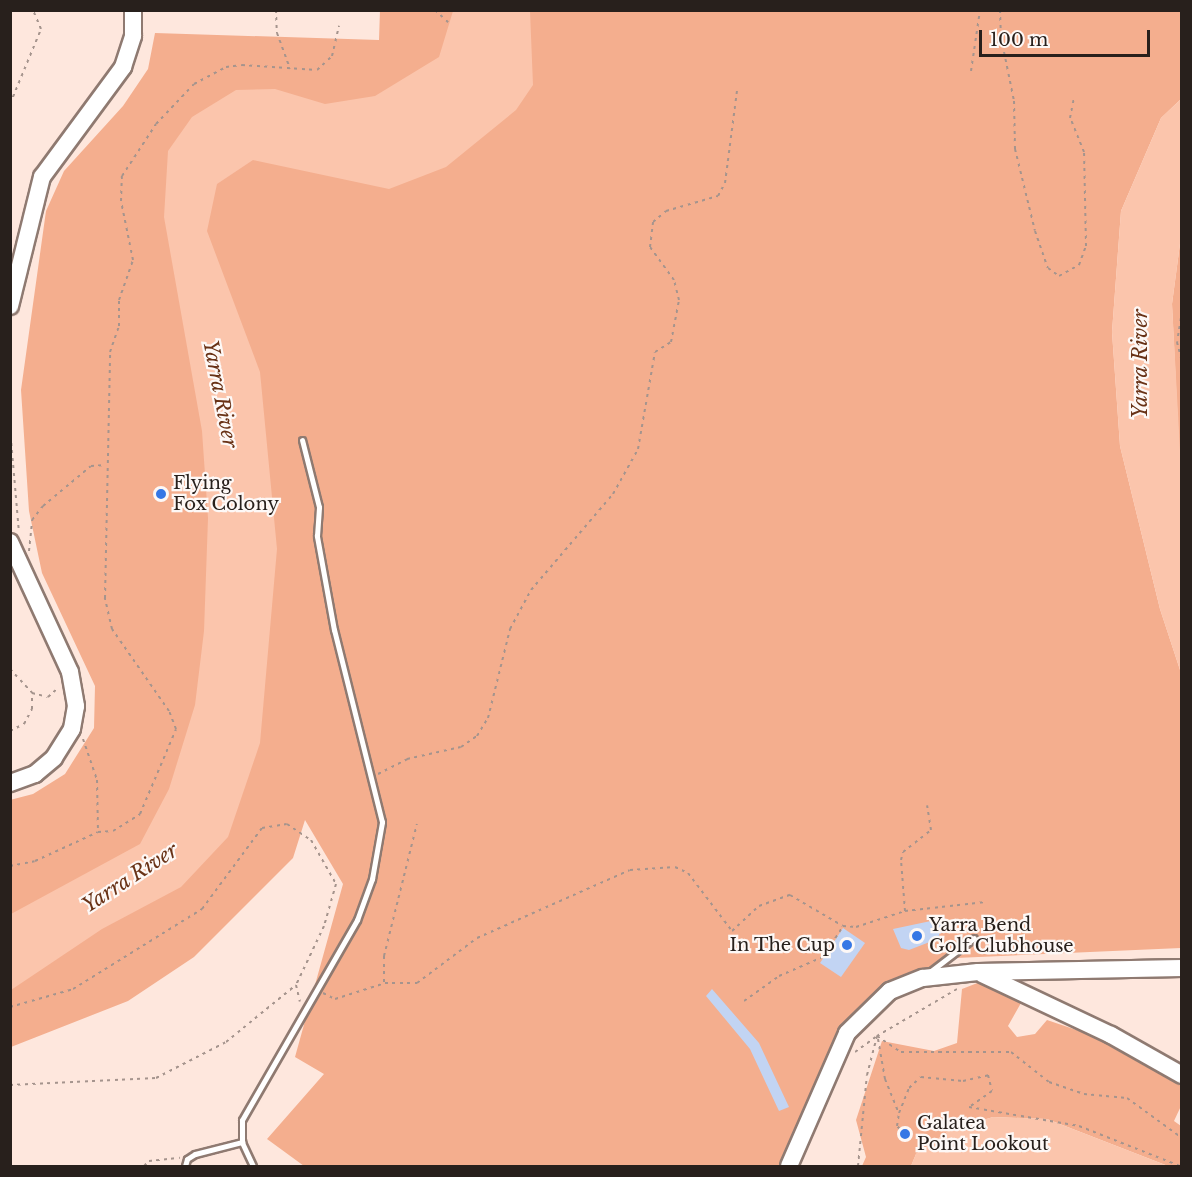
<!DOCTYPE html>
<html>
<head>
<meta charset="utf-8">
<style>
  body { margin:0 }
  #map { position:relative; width:1192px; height:1177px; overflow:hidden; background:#fee7dd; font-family:"Libre Baskerville",serif }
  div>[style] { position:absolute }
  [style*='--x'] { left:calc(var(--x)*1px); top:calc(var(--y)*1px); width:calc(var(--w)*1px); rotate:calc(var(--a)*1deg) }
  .green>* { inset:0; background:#f4ae8e }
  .water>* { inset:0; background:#fbc5ac }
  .building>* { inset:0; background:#c2d4f3 }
  .path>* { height:2px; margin-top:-1px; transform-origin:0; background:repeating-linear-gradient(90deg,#a5948d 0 3px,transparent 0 7.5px) }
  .roads { filter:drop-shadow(2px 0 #8f7a71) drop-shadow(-2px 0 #8f7a71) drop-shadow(0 2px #8f7a71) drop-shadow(0 -2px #8f7a71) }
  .lane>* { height:5px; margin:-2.5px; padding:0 2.5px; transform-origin:2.5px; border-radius:2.5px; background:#fff }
  .secondary>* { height:16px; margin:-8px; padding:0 8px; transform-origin:8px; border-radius:8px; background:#fff }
  .dots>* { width:16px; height:16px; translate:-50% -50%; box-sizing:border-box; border:3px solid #fdf8f6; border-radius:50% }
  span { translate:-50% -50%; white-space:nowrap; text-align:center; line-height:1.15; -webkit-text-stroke:4.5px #fdf8f6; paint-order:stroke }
  .poi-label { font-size:18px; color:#28201c }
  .left { translate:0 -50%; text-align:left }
  .right { translate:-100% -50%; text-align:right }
  .water-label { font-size:20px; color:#693216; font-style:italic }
  .frame { position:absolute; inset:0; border:12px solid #28201c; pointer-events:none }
  .scale { position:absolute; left:979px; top:30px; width:171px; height:27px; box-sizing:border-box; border:3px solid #28201c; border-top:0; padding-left:8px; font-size:18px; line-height:21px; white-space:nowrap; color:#28201c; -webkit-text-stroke:4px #fdf8f6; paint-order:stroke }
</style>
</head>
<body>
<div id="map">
  <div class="green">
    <div style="clip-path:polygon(380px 10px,1181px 11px,1181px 99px,1161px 118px,1121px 211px,1112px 332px,1120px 446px,1160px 609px,1181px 673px,1181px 948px,956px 958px,914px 977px,858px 1018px,789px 1166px,304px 1166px,267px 1139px,324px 1074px,295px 1057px,343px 884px,305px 820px,293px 858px,194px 957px,128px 1001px,11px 1047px,10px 800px,33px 794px,65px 774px,94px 728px,95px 686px,42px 573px,29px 511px,21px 390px,46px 211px,64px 171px,123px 106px,148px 69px,155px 33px,379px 40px)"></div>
    <div style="clip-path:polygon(1181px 236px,1181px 487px,1172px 304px)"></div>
    <div style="clip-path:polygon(980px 982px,1021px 1003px,1008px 1026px,1017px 1037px,1035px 1034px,1047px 1020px,1159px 1058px,1181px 1078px,1181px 1106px,1174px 1121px,1181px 1126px,1181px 1166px,1168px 1166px,1047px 1119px,993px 1117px,950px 1130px,916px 1154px,911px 1166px,862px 1166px,866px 1157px,856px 1120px,882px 1041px,934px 1051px,957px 1043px,962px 989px)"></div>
  </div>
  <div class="water">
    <div style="clip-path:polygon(453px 11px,530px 11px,533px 85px,516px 110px,446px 167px,389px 189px,253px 160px,217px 184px,207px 231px,260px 372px,277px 549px,260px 743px,228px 837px,181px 887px,102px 929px,11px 990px,11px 914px,140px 844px,169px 789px,195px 705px,204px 631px,208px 518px,202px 431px,164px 217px,168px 151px,192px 117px,236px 90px,275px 89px,325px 104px,375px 96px,439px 57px)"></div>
    <div style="clip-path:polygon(1181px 99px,1181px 236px,1172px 304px,1182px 487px,1181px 673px,1160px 609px,1120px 446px,1112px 332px,1121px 211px,1161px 118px)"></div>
    <div style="clip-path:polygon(993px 1117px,1047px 1119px,1168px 1166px,911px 1166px,916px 1154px,950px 1130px)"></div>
  </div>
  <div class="building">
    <div style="clip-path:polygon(945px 918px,949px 930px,939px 934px,940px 938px,909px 950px,901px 948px,893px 929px)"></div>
    <div style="clip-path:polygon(843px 928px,865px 943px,841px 977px,820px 963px)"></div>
    <div style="clip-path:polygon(712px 989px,759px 1043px,789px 1107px,779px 1111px,750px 1049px,706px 996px)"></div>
  </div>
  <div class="path">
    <div style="--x:276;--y:10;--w:23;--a:88"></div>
    <div style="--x:277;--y:33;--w:38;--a:70"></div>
    <div style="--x:435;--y:10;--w:18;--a:43"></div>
    <div style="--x:1000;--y:10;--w:27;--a:88"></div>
    <div style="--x:1001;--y:37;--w:65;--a:78.5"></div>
    <div style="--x:1014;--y:101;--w:48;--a:88.8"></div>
    <div style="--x:1015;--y:149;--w:84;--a:76.3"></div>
    <div style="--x:1035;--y:231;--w:39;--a:71"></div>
    <div style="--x:1048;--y:268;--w:14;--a:36"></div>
    <div style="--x:1059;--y:276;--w:23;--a:-29"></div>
    <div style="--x:1079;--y:265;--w:20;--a:-70"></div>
    <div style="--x:1086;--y:246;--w:94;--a:-91.2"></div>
    <div style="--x:1084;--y:152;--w:37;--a:-112"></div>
    <div style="--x:1070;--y:118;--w:20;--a:-79"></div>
    <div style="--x:971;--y:71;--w:62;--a:-81.6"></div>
    <div style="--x:10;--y:104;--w:81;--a:-67.5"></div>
    <div style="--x:41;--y:29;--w:21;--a:-113"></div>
    <div style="--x:1182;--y:311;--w:31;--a:99"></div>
    <div style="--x:1177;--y:342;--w:21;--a:76"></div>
    <div style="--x:1182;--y:372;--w:28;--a:90"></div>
    <div style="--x:10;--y:428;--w:104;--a:85.1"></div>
    <div style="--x:29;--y:551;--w:31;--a:-84"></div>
    <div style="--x:32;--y:520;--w:18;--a:-52"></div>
    <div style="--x:43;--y:506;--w:62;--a:-39.8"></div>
    <div style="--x:91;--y:466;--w:15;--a:-4"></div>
    <div style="--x:10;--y:669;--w:33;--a:47"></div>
    <div style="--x:32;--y:693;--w:16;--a:14"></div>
    <div style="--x:48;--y:697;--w:13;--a:-42"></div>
    <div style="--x:10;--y:731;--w:16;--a:-27"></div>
    <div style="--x:24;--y:724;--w:17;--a:-62"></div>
    <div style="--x:32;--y:709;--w:15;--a:-90"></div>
    <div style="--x:83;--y:739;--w:43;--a:71.1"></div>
    <div style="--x:97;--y:780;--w:52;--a:88.9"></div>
    <div style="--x:378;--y:774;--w:33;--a:-27"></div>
    <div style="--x:407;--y:759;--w:55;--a:-12.5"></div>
    <div style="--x:461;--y:747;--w:19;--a:-35"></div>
    <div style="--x:477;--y:736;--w:21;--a:-59"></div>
    <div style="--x:488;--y:718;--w:92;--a:-76.1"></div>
    <div style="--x:510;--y:629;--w:44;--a:-61.7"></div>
    <div style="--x:531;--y:590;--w:126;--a:-49.5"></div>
    <div style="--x:613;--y:494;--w:51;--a:-60.9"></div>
    <div style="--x:638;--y:449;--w:98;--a:-80.1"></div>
    <div style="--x:655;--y:352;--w:19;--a:-32"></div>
    <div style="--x:671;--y:342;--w:43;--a:-79.2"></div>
    <div style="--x:679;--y:300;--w:21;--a:-104"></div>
    <div style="--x:674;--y:280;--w:41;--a:-126"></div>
    <div style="--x:650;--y:247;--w:25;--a:-83"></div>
    <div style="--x:653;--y:222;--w:17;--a:-40"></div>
    <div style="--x:666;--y:211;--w:54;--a:-16.1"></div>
    <div style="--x:718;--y:196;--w:15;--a:-62"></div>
    <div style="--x:725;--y:183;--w:94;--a:-82.6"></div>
    <div style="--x:10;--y:866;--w:25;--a:-11"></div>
    <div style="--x:35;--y:861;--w:69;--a:-24.7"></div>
    <div style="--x:98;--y:832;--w:15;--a:-4"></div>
    <div style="--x:113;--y:831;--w:32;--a:-32"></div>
    <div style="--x:140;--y:814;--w:92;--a:-67"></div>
    <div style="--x:176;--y:729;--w:19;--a:-111"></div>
    <div style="--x:169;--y:711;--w:100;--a:-124.8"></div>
    <div style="--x:112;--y:629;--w:32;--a:-103"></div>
    <div style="--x:105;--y:598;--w:246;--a:-88.8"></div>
    <div style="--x:110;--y:352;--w:28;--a:-71"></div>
    <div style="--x:119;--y:326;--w:26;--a:-90"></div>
    <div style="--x:119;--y:300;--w:42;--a:-70.7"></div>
    <div style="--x:133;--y:260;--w:60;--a:-101.5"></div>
    <div style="--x:121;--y:201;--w:25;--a:-88"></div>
    <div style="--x:122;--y:176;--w:62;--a:-56.8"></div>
    <div style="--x:156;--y:124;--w:55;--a:-46.5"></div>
    <div style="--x:194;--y:84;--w:36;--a:-28"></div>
    <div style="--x:226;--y:67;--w:16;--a:-7"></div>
    <div style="--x:242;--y:65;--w:75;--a:3.8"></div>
    <div style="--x:317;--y:70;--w:21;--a:-43"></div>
    <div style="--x:332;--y:56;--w:31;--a:-77"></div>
    <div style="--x:905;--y:911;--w:51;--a:-94.5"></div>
    <div style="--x:901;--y:860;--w:8;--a:-76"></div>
    <div style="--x:903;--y:852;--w:36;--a:-38"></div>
    <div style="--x:931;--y:830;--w:25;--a:-99"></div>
    <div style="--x:384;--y:982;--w:26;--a:-90"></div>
    <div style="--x:384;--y:956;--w:136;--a:-76"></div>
    <div style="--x:957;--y:989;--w:93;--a:149.6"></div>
    <div style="--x:877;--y:1036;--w:29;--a:34"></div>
    <div style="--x:901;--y:1052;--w:110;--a:0"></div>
    <div style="--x:1011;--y:1052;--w:48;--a:38.3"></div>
    <div style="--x:1049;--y:1082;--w:37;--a:19"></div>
    <div style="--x:1084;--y:1094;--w:43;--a:5.3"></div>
    <div style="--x:1127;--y:1098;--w:68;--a:36"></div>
    <div style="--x:323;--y:993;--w:13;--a:27"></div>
    <div style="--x:335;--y:999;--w:52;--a:-17.7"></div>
    <div style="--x:385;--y:983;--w:32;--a:0"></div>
    <div style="--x:417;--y:983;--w:75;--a:-36.9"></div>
    <div style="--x:477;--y:938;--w:167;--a:-24"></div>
    <div style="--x:630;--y:870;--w:45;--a:-3.8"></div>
    <div style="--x:675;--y:867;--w:14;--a:25"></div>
    <div style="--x:688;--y:873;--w:73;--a:52.8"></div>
    <div style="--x:732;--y:931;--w:37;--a:-43"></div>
    <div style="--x:759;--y:906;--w:33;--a:-20"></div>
    <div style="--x:790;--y:895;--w:61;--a:30.3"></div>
    <div style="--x:843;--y:926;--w:13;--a:4"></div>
    <div style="--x:856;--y:927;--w:52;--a:-18.1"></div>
    <div style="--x:905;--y:911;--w:81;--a:-6.3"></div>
    <div style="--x:744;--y:1001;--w:43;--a:-35.5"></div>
    <div style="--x:779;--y:976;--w:48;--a:-23.4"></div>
    <div style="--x:823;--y:957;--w:37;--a:-57"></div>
    <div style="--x:10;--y:1007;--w:66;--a:-15.9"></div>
    <div style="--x:73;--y:989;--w:152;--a:-31.8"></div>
    <div style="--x:202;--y:909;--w:101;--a:-53.5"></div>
    <div style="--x:262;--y:828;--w:25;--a:-9"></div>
    <div style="--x:287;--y:824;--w:29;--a:34"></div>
    <div style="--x:311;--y:840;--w:51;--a:60.4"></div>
    <div style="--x:336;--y:884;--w:44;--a:105.9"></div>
    <div style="--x:324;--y:926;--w:65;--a:115.4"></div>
    <div style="--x:296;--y:985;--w:17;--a:77"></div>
    <div style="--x:878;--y:1039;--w:41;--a:80.1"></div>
    <div style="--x:885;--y:1079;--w:37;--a:68"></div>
    <div style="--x:855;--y:1052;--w:27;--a:-36"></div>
    <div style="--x:10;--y:1085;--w:146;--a:-2.7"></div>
    <div style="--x:156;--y:1078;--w:79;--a:-27.2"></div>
    <div style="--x:226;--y:1042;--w:90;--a:-39.2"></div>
    <div style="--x:905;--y:1134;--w:11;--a:-135"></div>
    <div style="--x:897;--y:1126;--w:13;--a:-81"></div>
    <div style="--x:899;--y:1113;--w:27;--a:-68"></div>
    <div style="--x:909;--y:1088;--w:16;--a:-43"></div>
    <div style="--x:921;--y:1077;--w:42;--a:5.4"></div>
    <div style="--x:963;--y:1081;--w:26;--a:-13"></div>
    <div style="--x:988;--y:1075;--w:16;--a:76"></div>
    <div style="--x:992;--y:1091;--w:28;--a:145"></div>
    <div style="--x:969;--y:1107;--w:112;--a:9.8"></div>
    <div style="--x:1079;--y:1126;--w:109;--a:21.6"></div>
    <div style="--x:144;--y:1166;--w:7;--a:-45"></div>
    <div style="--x:149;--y:1161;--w:31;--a:-6"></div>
    <div style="--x:858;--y:1166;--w:91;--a:-84.4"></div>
    <div style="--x:867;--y:1075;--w:40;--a:-75.6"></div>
  </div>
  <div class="roads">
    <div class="lane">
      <div style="--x:931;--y:971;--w:54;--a:-37.5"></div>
      <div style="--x:185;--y:1166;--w:7;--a:-74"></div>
      <div style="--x:187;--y:1159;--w:9;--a:-32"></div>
      <div style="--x:195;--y:1154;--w:49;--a:-14.3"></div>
      <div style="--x:253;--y:1166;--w:26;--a:-115"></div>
      <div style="--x:242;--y:1142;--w:22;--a:-90"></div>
      <div style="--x:242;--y:1120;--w:231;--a:-60.1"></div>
      <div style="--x:357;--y:920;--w:44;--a:-69.9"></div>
      <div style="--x:372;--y:879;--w:58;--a:-80"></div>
      <div style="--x:382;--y:822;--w:198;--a:-104"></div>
      <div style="--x:334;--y:630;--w:96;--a:-100.3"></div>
      <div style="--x:317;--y:536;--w:29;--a:-86"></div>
      <div style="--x:319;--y:507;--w:69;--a:-104.2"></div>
    </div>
    <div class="secondary">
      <div style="--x:10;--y:306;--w:133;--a:-76.1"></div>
      <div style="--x:42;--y:177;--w:137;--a:-53.6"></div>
      <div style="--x:123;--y:67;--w:33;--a:-72"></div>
      <div style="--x:133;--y:36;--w:26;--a:-90"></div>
      <div style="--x:10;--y:542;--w:143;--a:65.2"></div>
      <div style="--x:70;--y:672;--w:35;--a:80"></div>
      <div style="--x:76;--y:706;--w:23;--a:100"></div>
      <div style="--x:72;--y:729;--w:34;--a:122"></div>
      <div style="--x:54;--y:758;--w:25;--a:140"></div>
      <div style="--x:35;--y:774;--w:27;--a:160"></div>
      <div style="--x:982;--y:974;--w:143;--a:25.3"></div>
      <div style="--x:1111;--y:1035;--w:81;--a:29.4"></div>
      <div style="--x:789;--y:1166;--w:145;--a:-66.4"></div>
      <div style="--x:847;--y:1033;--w:60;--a:-44.3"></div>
      <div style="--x:890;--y:991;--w:35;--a:-22"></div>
      <div style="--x:923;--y:978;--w:55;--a:-6.2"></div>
      <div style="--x:978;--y:972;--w:204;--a:-1.1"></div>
    </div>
  </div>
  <div class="dots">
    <div style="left:161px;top:494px;background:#3677e5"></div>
    <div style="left:917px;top:936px;background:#3677e5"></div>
    <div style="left:847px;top:945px;background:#3677e5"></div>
    <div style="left:905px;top:1134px;background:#3677e5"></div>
  </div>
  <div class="poi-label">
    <span class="left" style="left:173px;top:494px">Flying<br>Fox Colony</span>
    <span class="left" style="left:929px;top:936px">Yarra Bend<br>Golf Clubhouse</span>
    <span class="right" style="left:835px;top:945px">In The Cup</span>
    <span class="left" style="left:917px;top:1134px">Galatea<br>Point Lookout</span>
  </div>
  <div class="water-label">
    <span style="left:1140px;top:364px;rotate:-90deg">Yarra River</span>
    <span style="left:220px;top:394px;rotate:79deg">Yarra River</span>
    <span style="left:130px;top:878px;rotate:-33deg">Yarra River</span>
  </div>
  <div class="frame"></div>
  <div class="scale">100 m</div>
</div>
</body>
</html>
